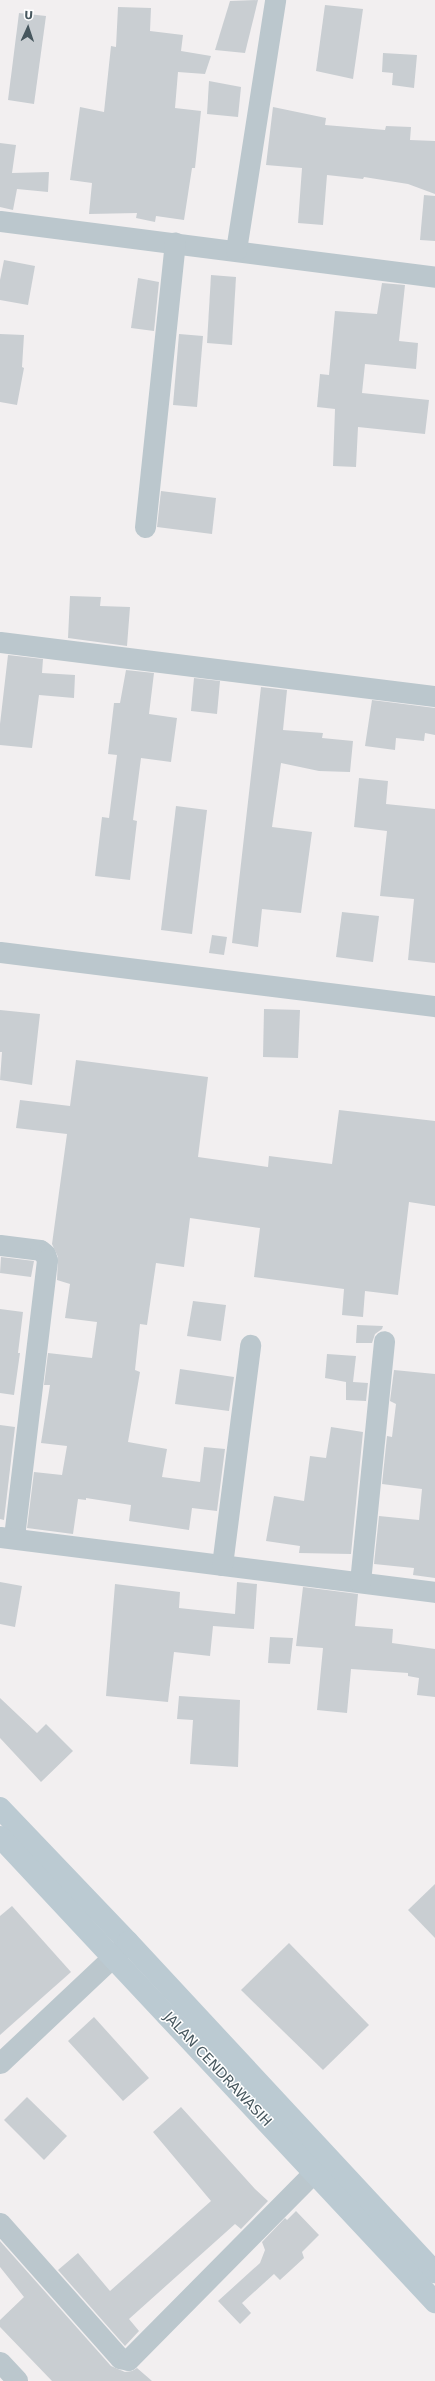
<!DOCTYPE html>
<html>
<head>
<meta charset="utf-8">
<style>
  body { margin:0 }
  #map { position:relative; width:435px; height:2381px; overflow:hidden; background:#f2eff0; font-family:"DejaVu Sans",sans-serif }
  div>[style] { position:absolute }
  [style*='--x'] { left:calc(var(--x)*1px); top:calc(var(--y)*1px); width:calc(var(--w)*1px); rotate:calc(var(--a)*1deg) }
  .building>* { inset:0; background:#c9ced2 }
  .minor>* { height:21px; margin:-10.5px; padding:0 10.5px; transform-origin:10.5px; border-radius:10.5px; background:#bbc7cd }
  .secondary>* { height:22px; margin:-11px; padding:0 11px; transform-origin:11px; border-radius:11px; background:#bbcad2 }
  span { translate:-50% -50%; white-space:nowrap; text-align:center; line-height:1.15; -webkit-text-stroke:3px #fff; paint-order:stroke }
  .street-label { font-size:14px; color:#47575e }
  .north { position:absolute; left:8px; top:8px; width:40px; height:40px; -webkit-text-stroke:3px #fff; paint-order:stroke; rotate:3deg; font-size:11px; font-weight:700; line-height:16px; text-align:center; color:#47575e }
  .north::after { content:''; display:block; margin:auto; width:14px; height:18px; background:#47575e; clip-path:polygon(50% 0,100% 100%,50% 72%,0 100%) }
</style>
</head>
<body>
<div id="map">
  <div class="building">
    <div style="clip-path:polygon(258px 0,245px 53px,215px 50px,230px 1px)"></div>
    <div style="clip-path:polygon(325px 5px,363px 9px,353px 79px,316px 71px)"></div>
    <div style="clip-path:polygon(118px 7px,151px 8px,150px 31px,183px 35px,181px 51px,211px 56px,205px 74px,178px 72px,175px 108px,201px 111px,195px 168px,192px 168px,184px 220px,156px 216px,155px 222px,136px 218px,137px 213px,89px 214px,92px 183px,70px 180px,80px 107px,104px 112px,111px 46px,116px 47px)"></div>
    <div style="clip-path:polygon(19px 13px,46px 16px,34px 104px,8px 100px)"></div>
    <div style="clip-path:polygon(383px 53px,417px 55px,414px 88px,392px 85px,393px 73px,382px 72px)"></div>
    <div style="clip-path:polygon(209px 81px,241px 87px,238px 117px,207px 114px)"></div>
    <div style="clip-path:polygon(273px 107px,326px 118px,325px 125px,385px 130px,386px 126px,411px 127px,410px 140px,435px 141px,435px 194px,408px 184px,364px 177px,363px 179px,327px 175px,323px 225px,298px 223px,302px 168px,266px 165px)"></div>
    <div style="clip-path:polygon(0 143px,16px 145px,12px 173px,49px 172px,48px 192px,17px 189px,13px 210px,0 207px)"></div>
    <div style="clip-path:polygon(424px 195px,435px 196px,435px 241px,420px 240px)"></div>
    <div style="clip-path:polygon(4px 260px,35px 266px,28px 305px,0 300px,0 280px)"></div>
    <div style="clip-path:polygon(211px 275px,236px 277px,232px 345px,207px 343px)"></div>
    <div style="clip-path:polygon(138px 278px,159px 282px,154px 331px,131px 328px)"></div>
    <div style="clip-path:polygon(382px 283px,405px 285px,399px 341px,418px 343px,416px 369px,365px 364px,362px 393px,429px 400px,425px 434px,358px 427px,356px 467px,333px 466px,335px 409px,317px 407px,320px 374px,329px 375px,335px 311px,377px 314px)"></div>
    <div style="clip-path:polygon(0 334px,24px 335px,22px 367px,24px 368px,17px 405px,0 402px)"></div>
    <div style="clip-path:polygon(179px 334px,203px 336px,197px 407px,173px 405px)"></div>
    <div style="clip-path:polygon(161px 491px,216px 498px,212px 534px,157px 527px)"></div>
    <div style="clip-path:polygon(70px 596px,101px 597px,100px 606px,130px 607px,127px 646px,68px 638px)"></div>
    <div style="clip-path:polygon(8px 655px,43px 659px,42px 673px,75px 675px,74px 698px,39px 695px,32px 748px,0 745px,0 724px)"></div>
    <div style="clip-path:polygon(126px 670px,154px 673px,149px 714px,177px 718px,171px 762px,141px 758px,133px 820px,137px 821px,130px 880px,95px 876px,102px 817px,109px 818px,117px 755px,108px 754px,114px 703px,120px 703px)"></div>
    <div style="clip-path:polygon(194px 678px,220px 681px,217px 714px,191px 711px)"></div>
    <div style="clip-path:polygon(261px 687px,287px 690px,283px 730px,323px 733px,322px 738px,353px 741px,350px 772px,319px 771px,281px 763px,272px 827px,312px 832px,301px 913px,262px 909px,258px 947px,232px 943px)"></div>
    <div style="clip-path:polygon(372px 700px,435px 708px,435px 735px,425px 733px,424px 741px,396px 738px,395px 750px,365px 746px)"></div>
    <div style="clip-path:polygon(359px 778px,388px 781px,386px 804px,435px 809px,435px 963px,408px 960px,414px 899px,380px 896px,387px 831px,354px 827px)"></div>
    <div style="clip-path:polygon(176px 806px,207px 810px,192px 934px,161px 930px)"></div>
    <div style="clip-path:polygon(342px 912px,379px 916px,373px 962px,336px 957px)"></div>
    <div style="clip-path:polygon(212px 935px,227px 937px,224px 955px,209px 953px)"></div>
    <div style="clip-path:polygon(264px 1009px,300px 1010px,298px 1058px,263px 1057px)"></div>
    <div style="clip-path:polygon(0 1010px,40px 1014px,32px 1085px,0 1080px,2px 1052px,0 1052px)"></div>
    <div style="clip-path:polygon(76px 1060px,208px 1077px,198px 1157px,268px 1167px,269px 1156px,332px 1164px,339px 1110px,435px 1121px,435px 1206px,409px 1202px,398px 1295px,365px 1291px,363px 1317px,342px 1315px,344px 1289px,254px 1277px,260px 1228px,190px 1218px,184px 1267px,156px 1263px,147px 1325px,140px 1324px,135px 1370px,140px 1372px,128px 1442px,167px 1449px,162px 1477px,200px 1482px,204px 1447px,225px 1449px,217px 1511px,192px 1508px,189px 1530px,129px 1521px,131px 1505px,86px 1498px,86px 1500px,78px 1499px,73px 1534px,27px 1528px,34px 1472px,62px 1475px,67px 1446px,41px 1443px,50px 1385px,44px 1385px,48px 1353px,92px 1358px,97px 1322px,65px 1318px,70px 1284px,57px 1280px,58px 1257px,52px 1244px,67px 1134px,16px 1128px,20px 1100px,70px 1106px)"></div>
    <div style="clip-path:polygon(1px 1257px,34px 1261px,31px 1277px,0 1273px)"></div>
    <div style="clip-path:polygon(193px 1301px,226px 1305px,221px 1341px,187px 1336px)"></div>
    <div style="clip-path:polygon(0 1309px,23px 1312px,18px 1353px,20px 1353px,14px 1395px,0 1393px)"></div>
    <div style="clip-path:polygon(357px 1325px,383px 1326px,382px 1329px,375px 1334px,372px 1343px,356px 1343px)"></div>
    <div style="clip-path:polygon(327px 1354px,356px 1356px,353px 1382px,368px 1383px,366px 1401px,346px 1400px,346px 1382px,325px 1378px)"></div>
    <div style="clip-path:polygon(180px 1369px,234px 1377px,229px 1411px,175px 1404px)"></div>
    <div style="clip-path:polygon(394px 1370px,435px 1374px,435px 1578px,413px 1575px,414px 1568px,374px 1564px,379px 1516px,419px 1520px,422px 1489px,382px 1484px,387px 1436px,392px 1437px,396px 1404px,390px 1401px)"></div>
    <div style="clip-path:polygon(0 1425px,15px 1427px,4px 1520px,0 1519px)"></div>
    <div style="clip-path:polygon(331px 1427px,363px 1432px,351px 1554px,299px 1553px,300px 1546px,266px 1541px,274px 1496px,304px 1501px,310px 1456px,326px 1458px)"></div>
    <div style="clip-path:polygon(0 1582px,22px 1586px,15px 1627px,0 1624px)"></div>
    <div style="clip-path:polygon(237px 1582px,257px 1584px,254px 1629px,213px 1626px,210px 1656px,174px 1652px,168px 1702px,106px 1696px,115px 1584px,180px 1592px,179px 1608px,235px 1614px)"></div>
    <div style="clip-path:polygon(303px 1587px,358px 1594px,355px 1626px,393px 1629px,392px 1643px,435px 1649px,435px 1697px,417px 1695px,419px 1678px,408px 1676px,408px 1673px,351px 1669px,347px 1713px,317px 1710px,323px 1648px,296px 1646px)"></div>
    <div style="clip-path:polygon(270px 1637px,293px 1638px,290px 1664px,268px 1663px)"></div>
    <div style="clip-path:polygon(179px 1696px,240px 1700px,238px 1767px,190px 1764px,193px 1720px,177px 1719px)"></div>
    <div style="clip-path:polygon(0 1698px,37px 1733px,46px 1724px,73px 1751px,41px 1782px,0 1738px)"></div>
    <div style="clip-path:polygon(435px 1884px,435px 1938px,408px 1910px)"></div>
    <div style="clip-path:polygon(12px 1906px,71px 1972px,0 2035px,0 1916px)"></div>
    <div style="clip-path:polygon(289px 1943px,369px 2025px,323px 2070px,241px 1990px)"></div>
    <div style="clip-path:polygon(94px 2017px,149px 2078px,123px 2101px,68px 2041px)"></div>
    <div style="clip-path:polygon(27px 2097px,67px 2136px,44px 2160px,4px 2120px)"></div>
    <div style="clip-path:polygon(181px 2107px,255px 2189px,268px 2201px,241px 2229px,235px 2224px,129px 2319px,139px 2331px,125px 2346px,58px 2270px,78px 2253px,110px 2291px,211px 2201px,153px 2132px)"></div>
    <div style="clip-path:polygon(296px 2211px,319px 2235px,302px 2252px,304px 2258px,280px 2280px,274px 2274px,242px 2303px,251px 2313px,240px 2324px,218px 2301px,260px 2263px,265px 2250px,262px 2242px,285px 2218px,287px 2220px)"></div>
    <div style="clip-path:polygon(0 2241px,111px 2366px,125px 2372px,132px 2371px,137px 2368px,152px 2381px,52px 2381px,0 2327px,0 2320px,24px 2297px,0 2267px)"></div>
  </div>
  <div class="minor">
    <div style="--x:0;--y:221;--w:439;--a:7.3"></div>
    <div style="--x:236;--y:250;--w:253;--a:-81.1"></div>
    <div style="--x:145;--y:527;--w:286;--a:-84"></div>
    <div style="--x:0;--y:642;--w:438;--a:7.1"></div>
    <div style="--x:0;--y:952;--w:438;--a:7.1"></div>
    <div style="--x:0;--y:1245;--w:40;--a:7.1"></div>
    <div style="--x:40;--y:1250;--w:6;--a:39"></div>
    <div style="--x:45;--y:1254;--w:6;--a:72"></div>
    <div style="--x:47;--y:1260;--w:280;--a:96.8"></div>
    <div style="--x:0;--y:1537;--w:438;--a:7.2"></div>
    <div style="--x:222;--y:1565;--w:222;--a:-82.7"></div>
    <div style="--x:360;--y:1582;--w:242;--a:-84.3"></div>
    <div style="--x:0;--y:2063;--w:172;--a:-43.3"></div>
    <div style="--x:0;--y:2223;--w:181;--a:48.4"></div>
    <div style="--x:120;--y:2358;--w:8;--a:14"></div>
    <div style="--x:128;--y:2360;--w:264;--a:-45.3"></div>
    <div style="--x:0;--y:2362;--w:25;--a:47"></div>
  </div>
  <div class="secondary">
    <div style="--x:0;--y:1808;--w:185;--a:46.3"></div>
    <div style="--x:128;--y:1942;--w:451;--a:47.1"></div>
    <div style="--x:0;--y:1837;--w:637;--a:46.91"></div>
  </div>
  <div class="street-label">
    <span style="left:218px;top:2069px;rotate:47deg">JALAN CENDRAWASIH</span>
  </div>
  <div class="north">U</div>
</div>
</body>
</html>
